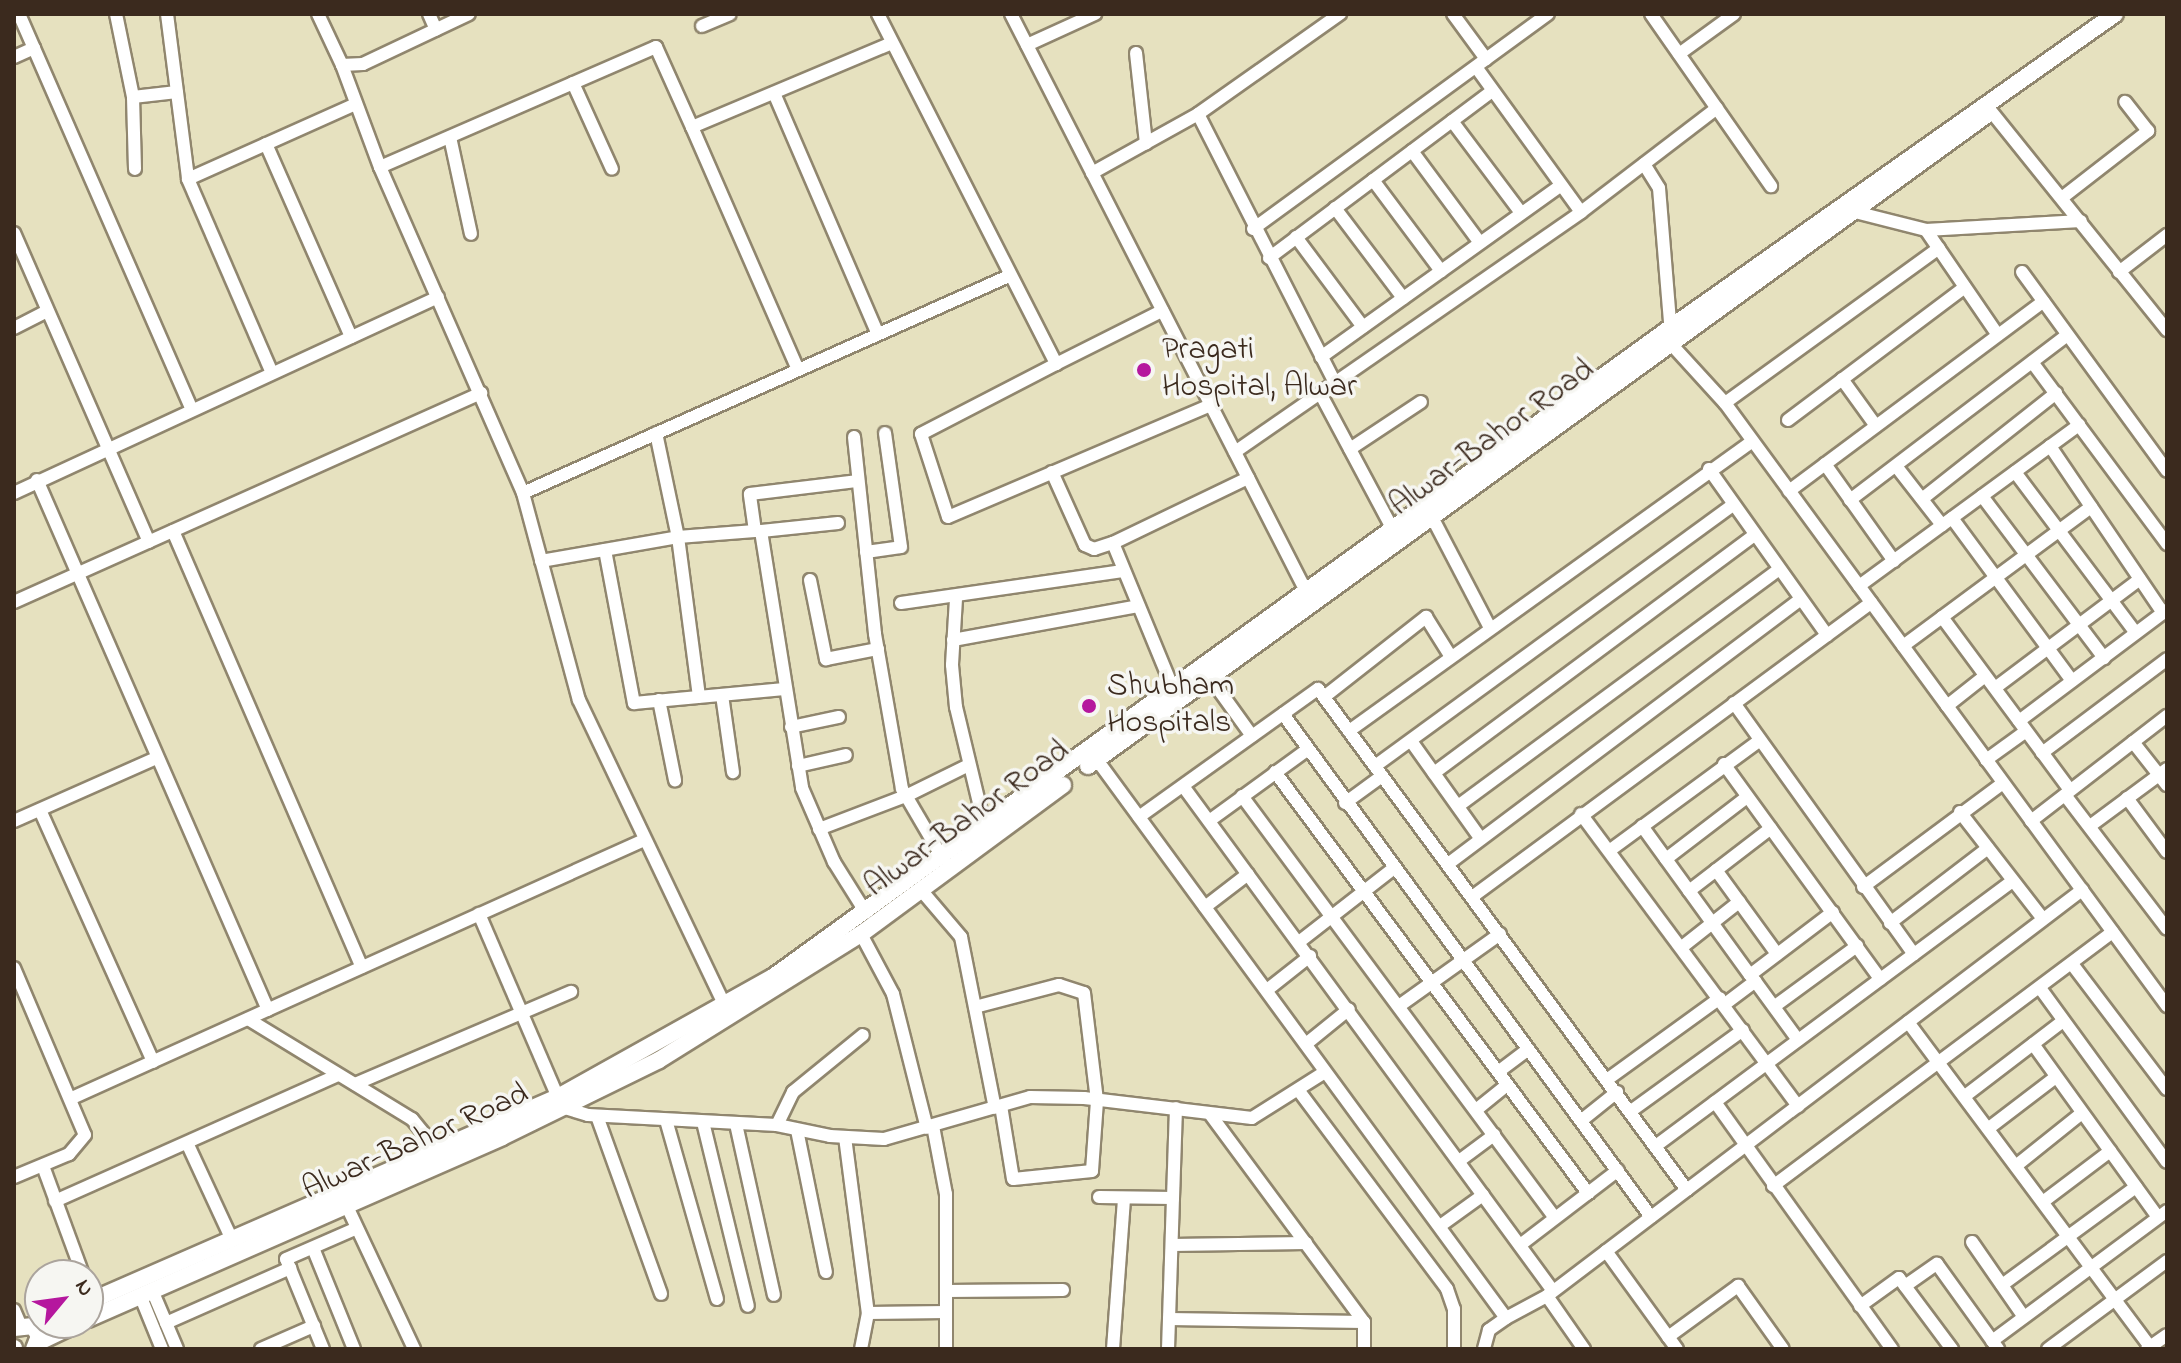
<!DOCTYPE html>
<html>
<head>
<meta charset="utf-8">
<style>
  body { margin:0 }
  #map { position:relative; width:2181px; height:1363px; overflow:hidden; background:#e6e1bf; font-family:"Indie Flower",sans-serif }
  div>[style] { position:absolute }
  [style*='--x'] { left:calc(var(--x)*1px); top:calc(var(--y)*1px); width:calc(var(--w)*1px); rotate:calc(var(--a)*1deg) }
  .roads { filter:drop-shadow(2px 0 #90866e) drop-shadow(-2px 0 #90866e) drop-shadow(0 2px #90866e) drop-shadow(0 -2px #90866e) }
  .minor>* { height:12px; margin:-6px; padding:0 6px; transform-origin:6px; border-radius:6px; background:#fff }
  .major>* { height:16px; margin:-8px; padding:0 8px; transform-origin:8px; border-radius:8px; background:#fff }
  .dots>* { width:22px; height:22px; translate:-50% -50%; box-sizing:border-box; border:4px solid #f6f6f2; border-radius:50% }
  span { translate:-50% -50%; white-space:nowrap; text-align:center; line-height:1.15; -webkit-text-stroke:7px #f6f6f2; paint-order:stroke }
  .poi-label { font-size:32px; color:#3b2a1e }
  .left { translate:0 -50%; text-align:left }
  .street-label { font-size:32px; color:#3b2a1e }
  .frame { position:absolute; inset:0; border:16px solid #3b2a1e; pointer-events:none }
  .north { position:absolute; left:24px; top:1259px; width:80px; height:80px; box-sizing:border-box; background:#f6f6f2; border:2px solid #aba49d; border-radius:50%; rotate:61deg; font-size:22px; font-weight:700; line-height:32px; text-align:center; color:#3b2a1e }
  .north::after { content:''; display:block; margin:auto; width:28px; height:36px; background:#b5179e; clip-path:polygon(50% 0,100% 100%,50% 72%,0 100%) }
</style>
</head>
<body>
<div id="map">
  <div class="roads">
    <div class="minor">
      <div style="--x:19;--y:14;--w:432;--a:66.4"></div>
      <div style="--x:116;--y:14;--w:85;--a:78.4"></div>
      <div style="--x:133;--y:97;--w:72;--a:88.4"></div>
      <div style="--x:167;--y:14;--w:166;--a:82.7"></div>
      <div style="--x:188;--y:179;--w:211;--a:66.6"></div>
      <div style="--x:318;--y:14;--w:56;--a:64.8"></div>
      <div style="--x:342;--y:65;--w:21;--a:-3"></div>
      <div style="--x:363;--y:64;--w:117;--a:-25.3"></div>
      <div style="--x:429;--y:14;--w:17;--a:66"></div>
      <div style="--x:878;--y:14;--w:393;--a:63"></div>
      <div style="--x:1056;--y:364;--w:119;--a:-26.6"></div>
      <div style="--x:1011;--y:14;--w:657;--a:62.93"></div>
      <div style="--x:1453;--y:14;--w:56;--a:53.7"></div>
      <div style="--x:1651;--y:14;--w:210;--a:55.1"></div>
      <div style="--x:702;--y:26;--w:30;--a:-23"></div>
      <div style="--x:1027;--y:45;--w:75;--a:-24.5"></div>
      <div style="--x:1136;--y:53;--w:91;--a:83.7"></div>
      <div style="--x:1679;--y:54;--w:68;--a:-36"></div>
      <div style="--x:14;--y:57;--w:22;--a:-24"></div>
      <div style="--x:342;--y:65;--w:109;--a:69.6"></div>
      <div style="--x:380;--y:167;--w:356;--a:66.3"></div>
      <div style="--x:523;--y:493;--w:214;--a:74.9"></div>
      <div style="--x:579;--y:700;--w:339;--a:64.5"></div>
      <div style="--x:1476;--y:67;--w:179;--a:54.1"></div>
      <div style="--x:573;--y:83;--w:94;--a:65.6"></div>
      <div style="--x:774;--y:93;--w:262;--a:66.7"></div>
      <div style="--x:133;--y:97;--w:44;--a:-6.5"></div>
      <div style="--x:1986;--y:105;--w:289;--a:51.2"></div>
      <div style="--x:1198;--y:114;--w:302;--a:63"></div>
      <div style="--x:1452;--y:121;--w:115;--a:53.1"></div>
      <div style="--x:692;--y:127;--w:265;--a:66.4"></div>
      <div style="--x:450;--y:137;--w:99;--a:77.8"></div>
      <div style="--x:266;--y:144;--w:211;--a:66.2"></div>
      <div style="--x:1412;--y:151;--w:114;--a:53.5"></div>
      <div style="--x:1644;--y:164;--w:28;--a:58"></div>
      <div style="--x:1659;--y:188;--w:158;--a:85.3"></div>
      <div style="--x:1672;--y:345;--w:79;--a:47.6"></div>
      <div style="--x:1725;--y:403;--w:748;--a:53.76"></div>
      <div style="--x:380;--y:167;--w:301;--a:-23.5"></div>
      <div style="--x:656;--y:47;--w:88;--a:65.8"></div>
      <div style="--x:692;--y:127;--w:217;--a:-22.8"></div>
      <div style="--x:1092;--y:173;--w:121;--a:-29.1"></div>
      <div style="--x:1198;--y:114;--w:174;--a:-35.2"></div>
      <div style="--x:188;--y:179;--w:184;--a:-24.1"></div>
      <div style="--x:1373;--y:180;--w:114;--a:53.2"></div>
      <div style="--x:2063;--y:197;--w:108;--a:-37.8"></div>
      <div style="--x:2148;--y:131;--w:37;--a:-128"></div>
      <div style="--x:1335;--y:208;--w:113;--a:52.9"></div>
      <div style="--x:1855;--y:212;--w:73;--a:14.2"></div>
      <div style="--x:1926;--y:230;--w:155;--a:-3.3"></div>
      <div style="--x:1253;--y:229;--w:365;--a:-36.1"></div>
      <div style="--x:1926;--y:230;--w:127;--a:55.6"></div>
      <div style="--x:14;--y:233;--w:337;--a:66.4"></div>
      <div style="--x:1296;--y:237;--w:112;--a:53.3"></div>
      <div style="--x:1269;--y:258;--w:277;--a:-36.8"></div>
      <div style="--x:2022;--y:272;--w:246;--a:53.9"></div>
      <div style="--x:2119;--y:272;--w:61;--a:-37.6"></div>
      <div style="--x:14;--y:328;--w:37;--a:-27"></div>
      <div style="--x:1321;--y:357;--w:295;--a:-35.6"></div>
      <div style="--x:2032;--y:362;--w:227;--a:53.4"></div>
      <div style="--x:1056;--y:364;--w:152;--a:152.6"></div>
      <div style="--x:921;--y:434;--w:87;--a:72"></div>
      <div style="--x:948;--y:517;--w:285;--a:-23.1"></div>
      <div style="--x:1842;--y:379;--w:58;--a:54.1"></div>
      <div style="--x:1320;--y:393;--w:155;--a:61.9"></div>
      <div style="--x:1725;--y:403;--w:264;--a:-35.9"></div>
      <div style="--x:1788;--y:420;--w:221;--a:-36.9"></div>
      <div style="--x:656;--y:433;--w:106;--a:78.1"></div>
      <div style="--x:678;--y:537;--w:161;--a:82.5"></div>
      <div style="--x:854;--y:437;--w:198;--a:83.9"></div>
      <div style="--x:875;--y:634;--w:157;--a:80.1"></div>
      <div style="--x:902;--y:789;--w:81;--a:59.6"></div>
      <div style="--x:2050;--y:446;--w:202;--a:55.9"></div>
      <div style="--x:1350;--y:449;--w:85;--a:-33.5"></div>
      <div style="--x:1235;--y:452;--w:421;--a:-34.7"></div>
      <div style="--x:1581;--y:212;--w:171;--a:-37.4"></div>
      <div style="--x:1825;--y:464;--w:119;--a:54.6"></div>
      <div style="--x:1896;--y:466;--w:75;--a:52.1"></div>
      <div style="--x:1709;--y:469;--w:204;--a:54.6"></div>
      <div style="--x:1052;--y:472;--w:80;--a:65.7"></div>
      <div style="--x:1085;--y:545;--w:10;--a:24"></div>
      <div style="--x:1094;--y:549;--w:20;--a:-18"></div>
      <div style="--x:1113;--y:543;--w:160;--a:67.6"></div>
      <div style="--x:2015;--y:472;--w:201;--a:53.1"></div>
      <div style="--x:37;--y:480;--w:578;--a:66.45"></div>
      <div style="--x:1789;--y:491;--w:317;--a:-36.7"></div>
      <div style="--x:14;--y:493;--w:467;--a:-24.8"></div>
      <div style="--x:523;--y:493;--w:534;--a:-24.07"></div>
      <div style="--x:1982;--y:496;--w:203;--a:53"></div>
      <div style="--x:1922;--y:499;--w:171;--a:-38.3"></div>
      <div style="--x:1850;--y:500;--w:271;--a:-37.2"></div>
      <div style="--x:1432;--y:517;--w:125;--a:62.4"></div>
      <div style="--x:1952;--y:518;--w:202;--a:53.6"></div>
      <div style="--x:838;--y:523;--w:77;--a:174.1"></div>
      <div style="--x:761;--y:531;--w:260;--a:80.9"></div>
      <div style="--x:802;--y:788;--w:81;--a:66.6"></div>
      <div style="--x:834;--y:862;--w:60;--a:57.9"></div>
      <div style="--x:173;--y:531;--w:475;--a:66.6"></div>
      <div style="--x:1113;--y:543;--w:150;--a:-25.7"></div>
      <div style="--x:605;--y:550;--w:156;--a:79.3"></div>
      <div style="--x:634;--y:703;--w:151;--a:-5.3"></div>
      <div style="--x:866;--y:552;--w:35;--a:-8"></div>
      <div style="--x:901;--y:547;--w:115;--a:-98"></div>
      <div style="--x:541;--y:561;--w:139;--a:-9.9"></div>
      <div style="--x:678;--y:537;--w:77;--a:-4.5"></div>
      <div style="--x:755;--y:531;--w:37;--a:-98"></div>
      <div style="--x:750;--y:494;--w:109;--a:-6.9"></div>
      <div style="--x:810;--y:580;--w:81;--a:78.6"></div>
      <div style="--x:826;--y:659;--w:53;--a:-10.9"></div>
      <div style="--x:1859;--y:586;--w:273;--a:-36.2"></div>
      <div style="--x:956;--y:599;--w:66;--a:93.5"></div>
      <div style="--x:952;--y:665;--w:42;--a:84.6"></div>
      <div style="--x:956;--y:707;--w:124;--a:76.5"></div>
      <div style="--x:14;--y:602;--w:512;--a:-24.11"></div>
      <div style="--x:901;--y:603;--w:224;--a:-8.2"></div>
      <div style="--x:1942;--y:617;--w:215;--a:53.5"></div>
      <div style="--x:953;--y:640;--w:188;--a:-10.4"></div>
      <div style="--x:1903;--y:646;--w:234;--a:-36.5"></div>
      <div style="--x:1211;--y:679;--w:70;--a:54.3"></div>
      <div style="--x:1995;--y:688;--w:181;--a:-36.9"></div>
      <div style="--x:722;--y:695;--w:78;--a:81.9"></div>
      <div style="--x:1324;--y:697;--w:130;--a:-38.1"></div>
      <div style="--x:1426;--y:617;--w:47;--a:58"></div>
      <div style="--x:659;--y:700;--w:82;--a:78.7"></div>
      <div style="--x:1734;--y:703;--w:309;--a:54.4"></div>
      <div style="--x:1947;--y:706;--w:48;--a:-38.3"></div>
      <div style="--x:1283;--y:714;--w:623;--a:53.81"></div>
      <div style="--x:2019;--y:721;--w:185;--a:-36.9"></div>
      <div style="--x:791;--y:727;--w:49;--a:-11.8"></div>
      <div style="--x:1349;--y:731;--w:496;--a:-35.7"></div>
      <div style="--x:1411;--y:741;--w:120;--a:54.5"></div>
      <div style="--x:2133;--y:742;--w:55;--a:51.7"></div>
      <div style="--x:1092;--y:753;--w:700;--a:53.77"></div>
      <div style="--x:1506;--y:1318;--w:21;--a:145"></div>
      <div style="--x:1489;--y:1330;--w:20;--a:105"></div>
      <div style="--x:2042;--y:753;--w:156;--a:-36.9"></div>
      <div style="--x:1986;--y:760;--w:49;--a:-35.9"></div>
      <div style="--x:1724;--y:764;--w:266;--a:54"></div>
      <div style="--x:798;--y:766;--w:49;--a:-12.9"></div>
      <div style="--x:1375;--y:766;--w:443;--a:-36.1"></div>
      <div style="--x:1275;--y:772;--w:525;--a:53.37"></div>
      <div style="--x:1434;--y:773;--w:399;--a:-36.6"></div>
      <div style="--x:1183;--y:786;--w:626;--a:53.77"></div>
      <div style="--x:2065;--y:795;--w:168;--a:52.7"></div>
      <div style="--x:1242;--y:796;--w:525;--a:53.44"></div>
      <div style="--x:2127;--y:798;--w:67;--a:53.5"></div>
      <div style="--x:1345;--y:803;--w:46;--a:-36.1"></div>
      <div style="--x:1458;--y:806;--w:398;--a:-36.4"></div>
      <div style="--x:40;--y:810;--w:276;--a:65.8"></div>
      <div style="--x:1960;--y:812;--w:135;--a:52.2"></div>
      <div style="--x:1581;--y:814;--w:364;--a:53.4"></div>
      <div style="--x:1139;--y:817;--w:220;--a:-35.6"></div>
      <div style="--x:1318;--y:689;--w:622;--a:53.63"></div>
      <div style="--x:14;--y:821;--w:155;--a:-23.9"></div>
      <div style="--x:1209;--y:821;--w:122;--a:-36"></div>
      <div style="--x:2031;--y:821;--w:172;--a:-37.7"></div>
      <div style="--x:1642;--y:826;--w:184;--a:54.1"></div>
      <div style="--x:1750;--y:975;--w:104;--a:-37.2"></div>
      <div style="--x:2090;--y:826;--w:96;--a:-36.5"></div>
      <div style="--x:819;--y:829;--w:93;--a:-20.8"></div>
      <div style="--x:906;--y:796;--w:68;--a:-26.2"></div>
      <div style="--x:1609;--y:851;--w:187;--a:-36.3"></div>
      <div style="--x:1666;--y:859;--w:102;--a:-37.4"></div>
      <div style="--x:1448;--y:864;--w:439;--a:-36.9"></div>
      <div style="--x:1716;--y:870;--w:104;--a:54"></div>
      <div style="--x:1863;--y:887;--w:174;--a:-36.6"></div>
      <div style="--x:921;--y:890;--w:62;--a:49.6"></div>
      <div style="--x:961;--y:937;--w:174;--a:78.8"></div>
      <div style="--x:1689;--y:891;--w:103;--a:-37.5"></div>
      <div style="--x:1472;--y:897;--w:496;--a:-36.4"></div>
      <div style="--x:1205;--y:907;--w:54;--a:-37.5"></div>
      <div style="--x:479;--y:914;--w:199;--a:66.7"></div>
      <div style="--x:1890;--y:923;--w:123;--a:-37.4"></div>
      <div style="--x:861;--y:934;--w:68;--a:61.9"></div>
      <div style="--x:893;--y:994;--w:138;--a:75.8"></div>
      <div style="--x:1299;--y:942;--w:120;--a:-37.9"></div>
      <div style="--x:1682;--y:947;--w:73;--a:-38.3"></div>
      <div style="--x:2072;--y:964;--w:157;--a:52.8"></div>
      <div style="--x:14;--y:968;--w:181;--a:67"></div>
      <div style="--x:85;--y:1135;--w:25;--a:130"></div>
      <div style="--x:69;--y:1154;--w:60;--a:157.3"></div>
      <div style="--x:2040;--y:988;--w:215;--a:53.9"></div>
      <div style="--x:1267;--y:990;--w:55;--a:-38.3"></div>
      <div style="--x:1725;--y:1004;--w:38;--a:-37"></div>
      <div style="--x:1755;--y:981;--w:73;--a:53.9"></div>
      <div style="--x:1399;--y:1006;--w:124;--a:-35.5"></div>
      <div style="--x:1775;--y:1006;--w:102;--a:-36.2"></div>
      <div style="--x:975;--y:1007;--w:87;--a:-14.7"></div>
      <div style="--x:1059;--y:985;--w:26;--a:18"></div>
      <div style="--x:1084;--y:993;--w:109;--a:83.1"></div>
      <div style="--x:1097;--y:1101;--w:70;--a:94.1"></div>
      <div style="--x:1092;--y:1171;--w:79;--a:174.2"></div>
      <div style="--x:1013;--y:1179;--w:74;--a:-99.3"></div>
      <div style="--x:248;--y:1019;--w:192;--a:31.4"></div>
      <div style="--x:412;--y:1119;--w:41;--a:50.9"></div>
      <div style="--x:1908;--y:1022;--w:405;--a:53.3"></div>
      <div style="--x:1306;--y:1044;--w:55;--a:-39.1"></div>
      <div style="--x:2033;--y:1044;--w:213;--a:54.2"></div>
      <div style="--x:1498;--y:1072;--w:38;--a:-37"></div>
      <div style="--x:1608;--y:1079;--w:138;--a:-35.9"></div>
      <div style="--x:355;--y:1084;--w:235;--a:-23.1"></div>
      <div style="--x:1299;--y:1091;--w:247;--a:53.2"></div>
      <div style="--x:1447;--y:1289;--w:21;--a:71"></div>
      <div style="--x:1454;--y:1309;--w:40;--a:90"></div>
      <div style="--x:1965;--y:1096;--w:123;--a:-37.4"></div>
      <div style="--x:72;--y:1098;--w:627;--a:-24.28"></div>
      <div style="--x:1715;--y:1102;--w:304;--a:54.4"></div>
      <div style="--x:565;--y:1108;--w:24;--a:17"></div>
      <div style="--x:588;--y:1115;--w:189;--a:3"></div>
      <div style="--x:777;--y:1125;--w:54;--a:11.7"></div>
      <div style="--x:830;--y:1136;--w:54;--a:3.2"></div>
      <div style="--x:884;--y:1139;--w:152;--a:-16"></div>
      <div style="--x:1030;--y:1097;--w:54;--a:1.1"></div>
      <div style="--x:1084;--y:1098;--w:169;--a:6.8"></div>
      <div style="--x:1252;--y:1118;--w:86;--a:-32.2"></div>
      <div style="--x:1476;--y:1110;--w:40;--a:-39"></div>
      <div style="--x:1631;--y:1111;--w:138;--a:-35.9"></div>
      <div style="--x:1210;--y:1114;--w:259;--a:53.5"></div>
      <div style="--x:1364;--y:1322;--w:27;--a:90"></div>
      <div style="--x:597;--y:1116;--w:189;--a:70.2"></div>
      <div style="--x:666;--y:1120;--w:186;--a:74.1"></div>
      <div style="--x:1582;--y:1120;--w:45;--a:-38.7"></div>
      <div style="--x:703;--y:1122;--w:189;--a:76.3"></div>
      <div style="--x:736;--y:1124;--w:175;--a:77.5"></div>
      <div style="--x:777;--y:1125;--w:37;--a:-64"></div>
      <div style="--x:793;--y:1092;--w:90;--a:-39.2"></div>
      <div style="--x:933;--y:1126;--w:69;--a:79.2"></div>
      <div style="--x:946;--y:1194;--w:155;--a:90"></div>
      <div style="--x:1989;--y:1128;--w:84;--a:-37.3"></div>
      <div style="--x:797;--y:1130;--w:145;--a:78.5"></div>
      <div style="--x:845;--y:1137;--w:177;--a:82.6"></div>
      <div style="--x:868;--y:1313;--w:37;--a:101"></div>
      <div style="--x:188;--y:1145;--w:105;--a:65.1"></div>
      <div style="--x:1657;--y:1145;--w:443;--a:-36.6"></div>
      <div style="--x:1459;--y:1161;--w:44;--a:-36.6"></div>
      <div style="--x:2017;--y:1165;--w:83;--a:-38.7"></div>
      <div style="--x:43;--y:1166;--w:116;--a:69.8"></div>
      <div style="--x:1773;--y:1186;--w:424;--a:-36.8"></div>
      <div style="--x:1099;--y:1197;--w:74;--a:0.8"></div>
      <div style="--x:344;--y:1200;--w:165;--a:64.8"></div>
      <div style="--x:55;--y:1201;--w:308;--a:-24"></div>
      <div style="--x:2044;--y:1201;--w:83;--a:-37.1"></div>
      <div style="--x:1440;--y:1226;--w:53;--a:-35.8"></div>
      <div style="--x:1972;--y:1242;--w:91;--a:55.3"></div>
      <div style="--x:1172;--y:1245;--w:134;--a:-0.9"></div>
      <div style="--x:1520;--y:1245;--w:123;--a:-37.4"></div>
      <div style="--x:313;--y:1248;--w:109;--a:67.9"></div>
      <div style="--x:1606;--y:1251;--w:121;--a:54.1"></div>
      <div style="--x:2002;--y:1285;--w:166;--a:-36.2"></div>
      <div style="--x:1905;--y:1286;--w:39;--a:-35"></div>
      <div style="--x:1937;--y:1264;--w:105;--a:54.3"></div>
      <div style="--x:152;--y:1290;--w:64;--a:67"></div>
      <div style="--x:946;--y:1291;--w:117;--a:-0.5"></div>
      <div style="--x:140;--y:1295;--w:58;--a:67.8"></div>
      <div style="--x:1547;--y:1296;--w:65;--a:55.1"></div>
      <div style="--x:1860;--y:1306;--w:48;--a:-35.7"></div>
      <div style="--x:1899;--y:1278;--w:89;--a:53.3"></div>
      <div style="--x:14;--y:1310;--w:15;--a:67"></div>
      <div style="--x:868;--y:1313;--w:78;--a:-0.7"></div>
      <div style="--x:1506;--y:1318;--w:47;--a:-28.2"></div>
      <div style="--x:1547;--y:1296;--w:672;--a:-37.19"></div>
      <div style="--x:1169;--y:1319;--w:195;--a:0.9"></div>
      <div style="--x:166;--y:1323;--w:136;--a:-23.9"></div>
      <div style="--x:1668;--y:1337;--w:87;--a:-36.1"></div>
      <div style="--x:1738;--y:1286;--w:77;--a:54.5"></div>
      <div style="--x:1992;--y:1341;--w:218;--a:-36.6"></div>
      <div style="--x:261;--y:1349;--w:58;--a:-23.5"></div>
      <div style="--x:323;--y:1349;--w:97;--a:-112.3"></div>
      <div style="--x:286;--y:1259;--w:77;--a:-23.6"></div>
      <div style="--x:1113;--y:1349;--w:151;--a:-85.8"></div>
      <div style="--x:1168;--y:1349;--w:241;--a:-88.1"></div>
      <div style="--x:2048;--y:1349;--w:148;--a:-36.5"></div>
      <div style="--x:2147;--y:1349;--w:24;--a:-35"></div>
    </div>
    <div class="major">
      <div style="--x:1088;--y:766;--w:1113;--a:-35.93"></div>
      <div style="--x:88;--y:1302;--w:513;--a:-23.57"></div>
      <div style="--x:558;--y:1097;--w:246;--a:-29.2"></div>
      <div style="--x:773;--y:977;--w:1104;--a:-35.89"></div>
      <div style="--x:1667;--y:330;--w:548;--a:-35.2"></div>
      <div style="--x:88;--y:1319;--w:452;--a:-23.7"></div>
      <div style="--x:502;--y:1137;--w:175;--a:-26.1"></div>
      <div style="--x:659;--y:1060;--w:238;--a:-32"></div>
      <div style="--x:861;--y:934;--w:251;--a:-36.4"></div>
      <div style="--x:14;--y:1328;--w:19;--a:-6"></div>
      <div style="--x:33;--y:1326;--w:12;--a:59"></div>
      <div style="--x:39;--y:1336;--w:14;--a:111"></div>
      <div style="--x:39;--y:1342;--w:44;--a:-25.4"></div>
      <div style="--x:14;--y:1348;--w:1;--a:90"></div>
    </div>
  </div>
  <div class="dots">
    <div style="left:1144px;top:370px;background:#b5179e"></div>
    <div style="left:1089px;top:706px;background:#b5179e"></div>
  </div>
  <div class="poi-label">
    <span class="left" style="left:1162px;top:370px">Pragati<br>Hospital, Alwar</span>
    <span class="left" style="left:1107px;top:706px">Shubham<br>Hospitals</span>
  </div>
  <div class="street-label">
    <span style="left:1493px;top:439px;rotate:-36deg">Alwar-Bahor Road</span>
    <span style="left:968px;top:820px;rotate:-36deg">Alwar-Bahor Road</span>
    <span style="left:416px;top:1143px;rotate:-24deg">Alwar-Bahor Road</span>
  </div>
  <div class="frame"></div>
  <div class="north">N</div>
</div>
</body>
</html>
